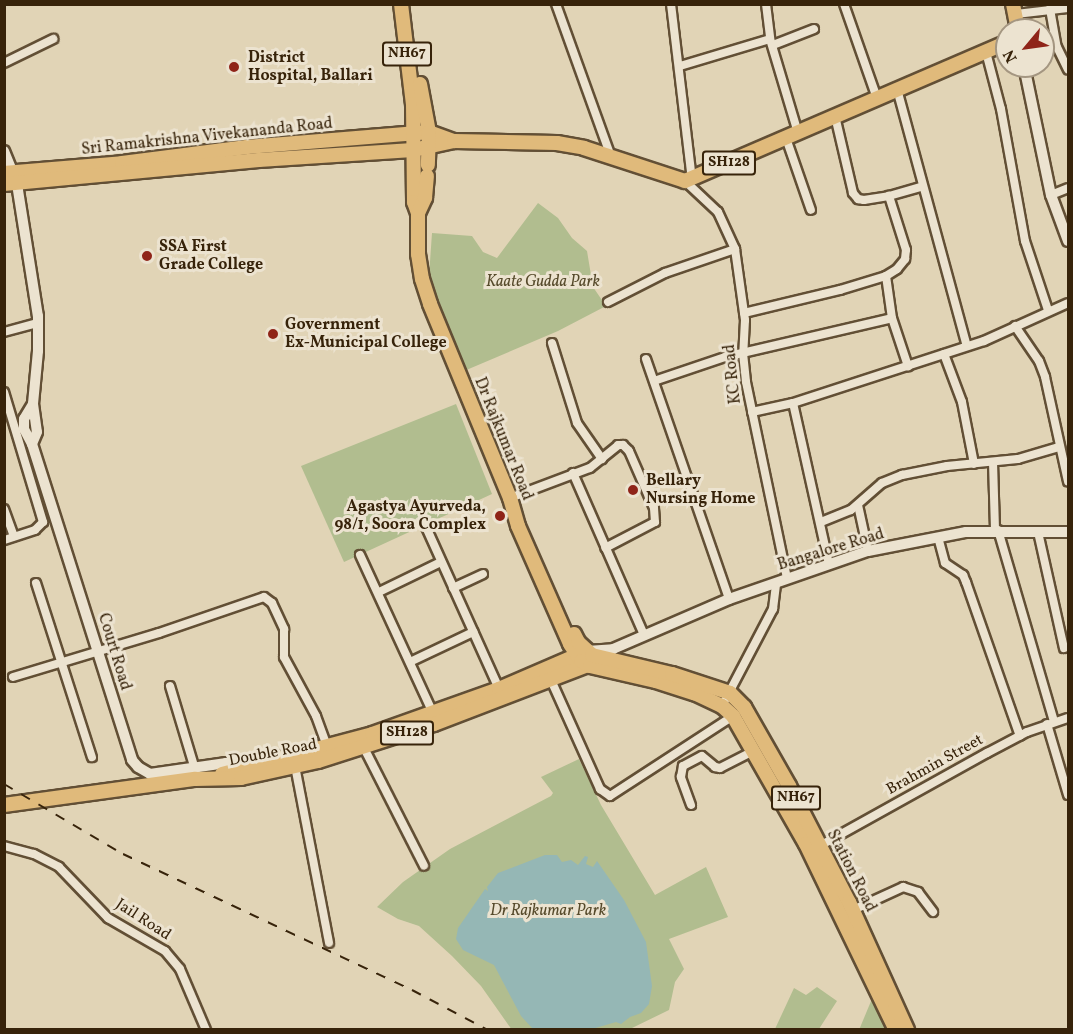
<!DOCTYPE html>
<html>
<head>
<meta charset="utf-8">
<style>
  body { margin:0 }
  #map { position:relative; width:1073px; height:1034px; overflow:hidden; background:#e1d4b6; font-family:Vollkorn,serif }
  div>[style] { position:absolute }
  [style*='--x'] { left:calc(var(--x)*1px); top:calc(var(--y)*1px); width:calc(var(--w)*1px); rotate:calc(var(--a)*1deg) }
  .green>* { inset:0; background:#b1bd8f }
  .water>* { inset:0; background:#95b7b5 }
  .roads { filter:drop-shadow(2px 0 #624f35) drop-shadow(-2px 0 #624f35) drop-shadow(0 2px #624f35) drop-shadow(0 -2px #624f35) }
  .minor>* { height:8px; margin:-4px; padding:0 4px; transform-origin:4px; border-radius:4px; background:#ece3d0 }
  .tertiary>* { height:10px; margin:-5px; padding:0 5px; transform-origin:5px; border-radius:5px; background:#ece3d0 }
  .primary>* { height:14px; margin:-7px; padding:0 7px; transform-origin:7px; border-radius:7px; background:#e0ba7b }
  .trunk>* { height:14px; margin:-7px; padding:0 7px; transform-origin:7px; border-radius:7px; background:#e0ba7b }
  .rail>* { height:2px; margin-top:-1px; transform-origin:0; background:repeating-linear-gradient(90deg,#37230a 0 10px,transparent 0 20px) }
  .dots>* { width:16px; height:16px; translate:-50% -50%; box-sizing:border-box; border:3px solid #ece3d0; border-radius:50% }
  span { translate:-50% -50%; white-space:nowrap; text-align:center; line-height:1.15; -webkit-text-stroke:6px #ece3d0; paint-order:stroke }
  .shield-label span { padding:2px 4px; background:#ece3d0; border:2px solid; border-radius:4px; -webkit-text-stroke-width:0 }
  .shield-label { font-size:15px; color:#37230a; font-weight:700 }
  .poi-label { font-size:16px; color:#37230a; font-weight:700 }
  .left { translate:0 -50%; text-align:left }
  .right { translate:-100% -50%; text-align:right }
  .street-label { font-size:16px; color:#37230a }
  .park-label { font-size:16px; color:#564a2b; font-style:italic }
  .frame { position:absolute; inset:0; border:6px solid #37230a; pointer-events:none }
  .north { position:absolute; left:995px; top:18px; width:60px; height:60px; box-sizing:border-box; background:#ece3d0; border:2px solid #a49681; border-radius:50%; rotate:241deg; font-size:16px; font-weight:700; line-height:24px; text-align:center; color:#37230a }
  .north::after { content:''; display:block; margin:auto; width:21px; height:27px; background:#8f2418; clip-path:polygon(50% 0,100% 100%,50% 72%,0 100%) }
</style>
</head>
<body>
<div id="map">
  <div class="green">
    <div style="clip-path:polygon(538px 203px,558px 218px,572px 238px,587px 251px,593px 287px,606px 306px,558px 331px,464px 371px,433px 304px,429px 276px,432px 233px,472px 236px,483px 252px,497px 258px)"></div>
    <div style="clip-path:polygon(456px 404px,492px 494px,344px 562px,301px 466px)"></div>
    <div style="clip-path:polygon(579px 759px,601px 805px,655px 895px,706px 867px,728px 917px,669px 939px,684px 969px,675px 982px,669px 1010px,630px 1029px,512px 1030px,481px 986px,452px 956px,419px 926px,398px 919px,377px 907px,403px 882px,450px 849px,551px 796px,553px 793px,541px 777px)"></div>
    <div style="clip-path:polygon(817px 987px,837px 1001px,819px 1029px,775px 1029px,794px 988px,806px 995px)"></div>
    <div style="clip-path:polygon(874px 994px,891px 1029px,859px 1030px)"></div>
  </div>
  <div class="water">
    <div style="clip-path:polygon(545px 855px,557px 855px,562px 862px,571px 860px,578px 865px,585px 856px,588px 857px,586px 864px,593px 867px,597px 861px,624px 900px,646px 942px,652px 986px,649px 1004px,641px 1013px,630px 1017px,621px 1024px,616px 1022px,592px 1029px,533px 1029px,521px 1016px,494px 965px,463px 950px,456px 939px,458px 928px,485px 889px,488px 891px,487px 887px,498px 873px)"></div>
  </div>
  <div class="roads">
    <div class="minor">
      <div style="--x:556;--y:4;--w:163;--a:70.2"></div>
      <div style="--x:671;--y:4;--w:177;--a:83.2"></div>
      <div style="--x:766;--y:4;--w:35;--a:83"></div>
      <div style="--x:770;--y:39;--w:98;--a:73.4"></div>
      <div style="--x:844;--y:4;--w:100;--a:70.7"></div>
      <div style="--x:1050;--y:9;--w:39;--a:80"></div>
      <div style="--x:1057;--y:47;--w:25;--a:64"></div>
      <div style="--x:1016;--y:14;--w:52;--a:-6.6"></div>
      <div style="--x:773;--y:45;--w:44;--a:-21.3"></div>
      <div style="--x:986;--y:52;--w:59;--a:75.3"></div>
      <div style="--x:1001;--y:109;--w:134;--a:79.7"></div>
      <div style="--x:1025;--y:241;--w:73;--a:71.6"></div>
      <div style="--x:4;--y:63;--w:55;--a:-26.1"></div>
      <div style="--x:680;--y:66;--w:94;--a:-16.7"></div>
      <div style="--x:897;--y:89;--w:266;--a:74.8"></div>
      <div style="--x:835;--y:116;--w:79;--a:76.8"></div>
      <div style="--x:853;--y:193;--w:8;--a:50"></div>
      <div style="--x:858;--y:199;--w:6;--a:9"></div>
      <div style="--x:864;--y:200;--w:25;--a:-9"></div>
      <div style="--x:889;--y:196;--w:35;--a:-16"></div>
      <div style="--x:786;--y:138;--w:76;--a:70.9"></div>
      <div style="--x:685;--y:181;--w:45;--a:43.2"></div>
      <div style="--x:718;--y:212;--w:41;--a:65.3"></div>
      <div style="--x:735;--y:249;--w:72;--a:82"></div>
      <div style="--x:745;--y:320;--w:33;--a:93"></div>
      <div style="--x:743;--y:353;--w:29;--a:84"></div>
      <div style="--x:746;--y:382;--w:201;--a:78.2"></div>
      <div style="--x:1051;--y:195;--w:18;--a:-22"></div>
      <div style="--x:886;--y:276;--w:42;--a:81.9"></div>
      <div style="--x:892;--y:318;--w:51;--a:71.6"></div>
      <div style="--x:608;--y:302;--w:64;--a:-27"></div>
      <div style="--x:665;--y:273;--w:74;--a:-18.9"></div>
      <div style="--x:744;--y:313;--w:99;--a:-13.5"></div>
      <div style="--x:840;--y:290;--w:48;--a:-16.9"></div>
      <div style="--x:886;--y:276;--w:13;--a:-32"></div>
      <div style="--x:897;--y:269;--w:13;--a:-51"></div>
      <div style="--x:905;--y:259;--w:9;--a:-84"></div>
      <div style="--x:906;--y:250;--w:57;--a:-107.5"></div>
      <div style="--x:1015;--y:326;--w:42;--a:55.6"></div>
      <div style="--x:1039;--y:361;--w:17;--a:69"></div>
      <div style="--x:1045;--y:377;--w:107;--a:77.6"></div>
      <div style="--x:4;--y:332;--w:35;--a:-15"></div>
      <div style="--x:552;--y:343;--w:84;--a:72.6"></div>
      <div style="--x:577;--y:423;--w:44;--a:55.2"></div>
      <div style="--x:944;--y:354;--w:51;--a:69.4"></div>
      <div style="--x:962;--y:402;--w:63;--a:79"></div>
      <div style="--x:646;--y:359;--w:254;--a:70.9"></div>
      <div style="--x:654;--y:381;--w:75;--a:-18.7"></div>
      <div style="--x:725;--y:357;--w:171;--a:-13.1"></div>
      <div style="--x:4;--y:392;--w:136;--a:73.3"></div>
      <div style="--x:43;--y:522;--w:11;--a:135"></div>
      <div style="--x:35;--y:530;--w:33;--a:162"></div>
      <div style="--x:793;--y:403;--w:165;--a:77.4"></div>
      <div style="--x:752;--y:412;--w:42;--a:-12.4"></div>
      <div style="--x:793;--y:403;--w:201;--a:-18"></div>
      <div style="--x:984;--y:341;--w:92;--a:-24.3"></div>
      <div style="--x:993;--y:462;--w:69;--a:88.3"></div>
      <div style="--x:573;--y:473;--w:177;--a:66.3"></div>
      <div style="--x:510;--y:498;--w:85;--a:-20.6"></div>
      <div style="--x:590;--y:468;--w:36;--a:-39"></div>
      <div style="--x:618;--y:445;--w:5;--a:0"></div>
      <div style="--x:623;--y:445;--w:8;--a:45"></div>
      <div style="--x:629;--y:451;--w:62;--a:66.3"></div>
      <div style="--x:654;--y:508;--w:14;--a:86"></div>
      <div style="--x:655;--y:522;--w:56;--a:152.5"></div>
      <div style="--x:858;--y:505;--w:47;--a:77.7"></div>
      <div style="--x:4;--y:509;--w:29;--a:70"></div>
      <div style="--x:821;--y:522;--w:32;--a:-22"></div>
      <div style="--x:851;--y:510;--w:41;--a:-41.1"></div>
      <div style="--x:882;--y:483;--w:22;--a:-22"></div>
      <div style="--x:902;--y:475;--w:46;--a:-11.3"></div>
      <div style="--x:947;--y:466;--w:71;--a:-5.6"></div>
      <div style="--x:1018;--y:459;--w:43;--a:-16.3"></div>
      <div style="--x:426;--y:527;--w:178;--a:65.7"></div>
      <div style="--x:998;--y:530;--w:200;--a:73.7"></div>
      <div style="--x:1038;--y:532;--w:119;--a:77.4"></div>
      <div style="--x:938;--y:537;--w:27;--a:75"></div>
      <div style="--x:945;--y:563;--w:22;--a:34"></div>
      <div style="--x:963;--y:575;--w:8;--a:67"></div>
      <div style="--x:966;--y:582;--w:163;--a:70.7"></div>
      <div style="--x:360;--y:555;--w:174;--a:65.2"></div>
      <div style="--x:36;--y:583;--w:183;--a:72.2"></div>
      <div style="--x:453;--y:588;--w:33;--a:-25"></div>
      <div style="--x:379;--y:592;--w:69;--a:-25.8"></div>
      <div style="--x:412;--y:661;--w:68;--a:-25.4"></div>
      <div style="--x:13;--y:677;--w:152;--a:-16.8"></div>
      <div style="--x:159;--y:633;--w:111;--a:-18.9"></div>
      <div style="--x:264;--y:597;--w:10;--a:37"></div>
      <div style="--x:272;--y:603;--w:29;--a:65"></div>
      <div style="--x:284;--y:629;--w:28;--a:90"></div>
      <div style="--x:284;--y:657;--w:67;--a:61.5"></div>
      <div style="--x:316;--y:716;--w:35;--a:70"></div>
      <div style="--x:551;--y:680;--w:120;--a:65.8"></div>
      <div style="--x:600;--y:789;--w:12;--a:35"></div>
      <div style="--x:610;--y:796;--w:147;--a:-33"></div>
      <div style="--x:170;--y:686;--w:84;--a:73.3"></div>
      <div style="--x:722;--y:706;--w:110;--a:-62.3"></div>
      <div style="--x:773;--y:609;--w:26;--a:-83"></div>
      <div style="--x:1047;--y:724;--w:74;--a:73.5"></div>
      <div style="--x:364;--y:748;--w:132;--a:63"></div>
      <div style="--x:295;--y:766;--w:180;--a:79.1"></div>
      <div style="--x:691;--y:805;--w:30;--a:-110"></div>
      <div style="--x:681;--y:777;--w:11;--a:-80"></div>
      <div style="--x:683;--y:766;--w:21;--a:-28"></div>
      <div style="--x:702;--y:756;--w:17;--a:40"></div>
      <div style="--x:715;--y:767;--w:5;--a:11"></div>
      <div style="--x:720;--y:768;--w:38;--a:-27"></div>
      <div style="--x:4;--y:846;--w:31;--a:15"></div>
      <div style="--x:34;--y:854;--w:28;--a:27"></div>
      <div style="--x:59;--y:867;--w:71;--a:46.1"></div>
      <div style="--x:108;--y:918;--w:66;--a:30.1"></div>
      <div style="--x:165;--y:951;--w:23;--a:50"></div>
      <div style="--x:180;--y:969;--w:66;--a:66.9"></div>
      <div style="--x:816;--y:848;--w:196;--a:-29.1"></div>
      <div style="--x:987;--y:753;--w:45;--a:-27.7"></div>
      <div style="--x:1027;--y:732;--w:43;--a:-18.9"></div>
      <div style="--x:853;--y:910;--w:55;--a:-24.7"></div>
      <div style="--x:903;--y:887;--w:16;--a:18"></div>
      <div style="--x:918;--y:892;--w:25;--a:53"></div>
    </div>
    <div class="tertiary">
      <div style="--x:1024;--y:66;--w:132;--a:78.2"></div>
      <div style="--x:1051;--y:195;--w:49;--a:69.7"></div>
      <div style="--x:4;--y:151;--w:35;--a:68"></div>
      <div style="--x:17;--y:184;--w:134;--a:81"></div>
      <div style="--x:38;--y:316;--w:35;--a:90"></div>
      <div style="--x:38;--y:351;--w:53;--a:95.4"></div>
      <div style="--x:33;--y:404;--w:28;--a:82"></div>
      <div style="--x:37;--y:432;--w:13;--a:113"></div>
      <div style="--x:33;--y:404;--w:17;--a:121"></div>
      <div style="--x:24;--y:419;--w:10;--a:90"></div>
      <div style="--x:24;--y:429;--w:17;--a:62"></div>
      <div style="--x:32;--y:444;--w:331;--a:72.4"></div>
      <div style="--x:132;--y:760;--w:9;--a:49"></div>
      <div style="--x:138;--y:767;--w:14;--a:30"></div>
      <div style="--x:150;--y:774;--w:77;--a:-8.2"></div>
      <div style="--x:226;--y:763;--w:7;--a:0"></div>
      <div style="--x:233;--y:763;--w:8;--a:40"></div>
      <div style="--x:587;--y:651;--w:26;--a:-4"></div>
      <div style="--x:613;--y:649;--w:126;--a:-23.3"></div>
      <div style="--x:729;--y:599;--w:147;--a:-19.1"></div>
      <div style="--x:868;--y:551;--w:100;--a:-11"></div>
      <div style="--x:966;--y:532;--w:102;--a:0"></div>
    </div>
    <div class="primary">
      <div style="--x:1013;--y:4;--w:26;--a:79"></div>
      <div style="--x:4;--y:173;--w:118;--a:-4.8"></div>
      <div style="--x:122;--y:163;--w:126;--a:-7.3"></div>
      <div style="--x:247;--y:147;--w:183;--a:-4.7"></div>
      <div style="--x:429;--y:132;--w:27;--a:20"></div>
      <div style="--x:4;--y:184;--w:256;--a:-5.4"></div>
      <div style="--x:259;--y:160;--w:154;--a:-3.7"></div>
      <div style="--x:413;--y:150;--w:42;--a:-12.4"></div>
      <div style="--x:454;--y:141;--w:103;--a:1.1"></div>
      <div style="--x:557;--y:143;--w:27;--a:10"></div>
      <div style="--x:584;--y:148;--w:106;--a:18.1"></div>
      <div style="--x:685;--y:181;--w:351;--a:-23.3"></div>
      <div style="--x:222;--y:774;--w:155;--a:-14.9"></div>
      <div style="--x:372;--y:734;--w:135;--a:-19.5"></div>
      <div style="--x:499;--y:689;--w:96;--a:-23.4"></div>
      <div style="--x:4;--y:805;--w:193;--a:-7.8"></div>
      <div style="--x:195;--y:779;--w:46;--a:-1.2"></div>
      <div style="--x:241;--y:778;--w:79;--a:-12.4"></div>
      <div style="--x:318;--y:761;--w:122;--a:-17.7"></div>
      <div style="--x:434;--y:724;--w:176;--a:-21"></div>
    </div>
    <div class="trunk">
      <div style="--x:401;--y:4;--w:101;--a:83.2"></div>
      <div style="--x:413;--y:104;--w:98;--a:89.4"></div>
      <div style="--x:414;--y:202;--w:12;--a:70"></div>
      <div style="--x:418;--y:213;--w:41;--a:90"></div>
      <div style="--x:418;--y:254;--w:25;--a:81"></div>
      <div style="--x:422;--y:279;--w:26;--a:72"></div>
      <div style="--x:430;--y:304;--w:210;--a:67.6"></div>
      <div style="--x:510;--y:498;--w:29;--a:74"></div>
      <div style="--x:518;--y:526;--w:129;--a:66.2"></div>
      <div style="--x:570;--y:644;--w:20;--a:57"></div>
      <div style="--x:581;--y:661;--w:10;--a:29"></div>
      <div style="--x:590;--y:666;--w:68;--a:12.8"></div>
      <div style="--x:656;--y:681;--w:40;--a:18"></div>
      <div style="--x:694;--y:693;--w:31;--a:25"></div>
      <div style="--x:722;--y:706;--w:15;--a:42"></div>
      <div style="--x:733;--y:716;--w:147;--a:60.3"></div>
      <div style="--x:806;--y:844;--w:207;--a:64.2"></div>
      <div style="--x:420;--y:84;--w:49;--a:79.4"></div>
      <div style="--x:429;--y:132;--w:33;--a:92"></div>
      <div style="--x:418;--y:213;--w:17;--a:-65"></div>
      <div style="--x:425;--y:198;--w:22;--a:-85"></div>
      <div style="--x:574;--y:634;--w:9;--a:63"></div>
      <div style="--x:578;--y:642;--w:19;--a:43"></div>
      <div style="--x:592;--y:655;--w:82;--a:13.4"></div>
      <div style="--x:672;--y:674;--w:61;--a:18.1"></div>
      <div style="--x:730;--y:693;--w:20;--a:45"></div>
      <div style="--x:744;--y:707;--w:91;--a:60.3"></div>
      <div style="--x:789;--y:786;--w:131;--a:62.7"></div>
      <div style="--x:849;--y:902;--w:141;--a:65.6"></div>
    </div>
  </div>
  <div class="rail">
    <div style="--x:4;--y:784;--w:138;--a:30.5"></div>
    <div style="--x:123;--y:854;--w:319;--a:25.2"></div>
    <div style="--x:412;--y:990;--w:86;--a:27.8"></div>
  </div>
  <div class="dots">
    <div style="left:234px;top:67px;background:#8f2418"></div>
    <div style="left:147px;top:256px;background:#8f2418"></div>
    <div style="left:273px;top:334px;background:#8f2418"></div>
    <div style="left:633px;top:490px;background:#8f2418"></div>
    <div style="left:500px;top:516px;background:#8f2418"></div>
  </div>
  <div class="shield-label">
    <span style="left:407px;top:54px">NH67</span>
    <span style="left:729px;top:163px">SH128</span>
    <span style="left:407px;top:733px">SH128</span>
    <span style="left:796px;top:798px">NH67</span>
  </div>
  <div class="poi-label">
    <span class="left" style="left:248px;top:67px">District<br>Hospital, Ballari</span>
    <span class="left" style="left:159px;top:256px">SSA First<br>Grade College</span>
    <span class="left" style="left:285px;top:334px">Government<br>Ex-Municipal College</span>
    <span class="left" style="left:646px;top:490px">Bellary<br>Nursing Home</span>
    <span class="right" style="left:486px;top:516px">Agastya Ayurveda,<br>98/1, Soora Complex</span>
  </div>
  <div class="street-label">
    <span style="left:207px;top:137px;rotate:-6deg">Sri Ramakrishna Vivekananda Road</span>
    <span style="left:733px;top:374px;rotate:-96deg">KC Road</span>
    <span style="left:503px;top:439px;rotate:68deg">Dr Rajkumar Road</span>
    <span style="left:831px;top:550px;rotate:-17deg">Bangalore Road</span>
    <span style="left:114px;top:652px;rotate:73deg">Court Road</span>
    <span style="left:273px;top:753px;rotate:-11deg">Double Road</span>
    <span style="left:935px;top:765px;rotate:-29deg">Brahmin Street</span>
    <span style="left:851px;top:871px;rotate:63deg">Station Road</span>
    <span style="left:143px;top:920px;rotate:33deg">Jail Road</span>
  </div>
  <div class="park-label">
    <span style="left:543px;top:282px">Kaate Gudda Park</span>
    <span style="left:548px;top:911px">Dr Rajkumar Park</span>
  </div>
  <div class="frame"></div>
  <div class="north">N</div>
</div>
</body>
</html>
